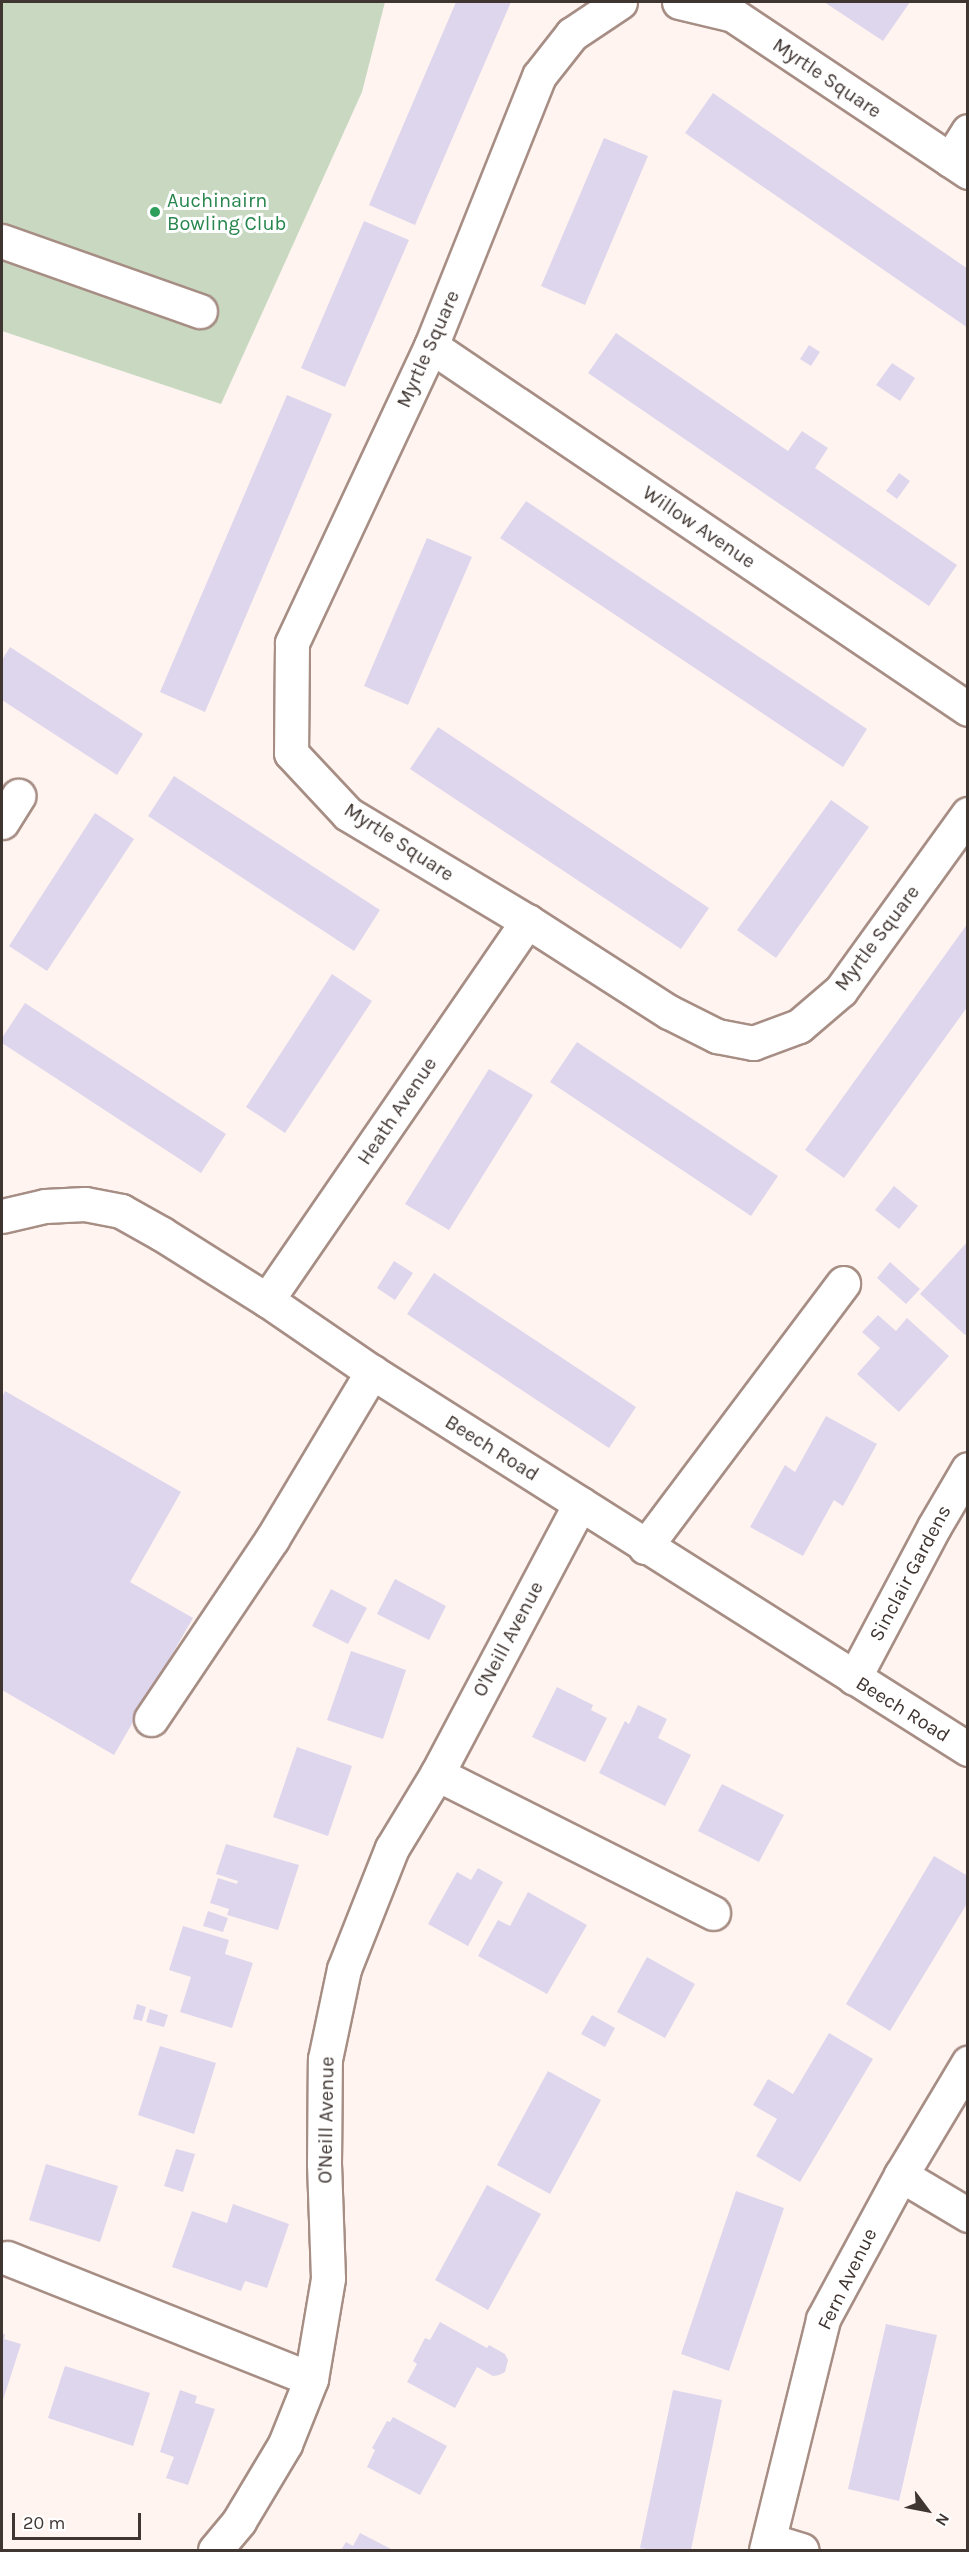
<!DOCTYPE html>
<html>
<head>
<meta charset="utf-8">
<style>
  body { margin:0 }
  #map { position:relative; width:969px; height:2552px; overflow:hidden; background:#fff4f0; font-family:Karla,sans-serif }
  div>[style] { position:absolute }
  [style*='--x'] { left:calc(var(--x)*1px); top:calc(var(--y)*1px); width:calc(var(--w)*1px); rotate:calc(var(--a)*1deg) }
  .green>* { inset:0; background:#c9d9c1 }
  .building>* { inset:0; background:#ded6ed }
  .roads { filter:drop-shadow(2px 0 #a78e85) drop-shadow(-2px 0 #a78e85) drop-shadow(0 2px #a78e85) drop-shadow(0 -2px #a78e85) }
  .minor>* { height:33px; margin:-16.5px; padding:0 16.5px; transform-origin:16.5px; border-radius:16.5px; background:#fff }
  .dots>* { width:16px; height:16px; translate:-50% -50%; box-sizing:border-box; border:3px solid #fff; border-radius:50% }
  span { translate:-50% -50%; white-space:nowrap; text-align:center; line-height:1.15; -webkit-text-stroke:6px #fff; paint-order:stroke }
  .street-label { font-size:20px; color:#3f3531 }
  .leisure-label { font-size:20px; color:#27864d }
  .left { translate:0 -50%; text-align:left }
  .frame { position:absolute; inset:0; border:3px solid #3f3531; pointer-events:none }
  .north { position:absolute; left:897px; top:2480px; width:60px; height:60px; -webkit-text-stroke:4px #fff; paint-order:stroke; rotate:122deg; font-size:16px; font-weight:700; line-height:24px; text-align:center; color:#3f3531 }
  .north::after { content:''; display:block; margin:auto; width:21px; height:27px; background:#3f3531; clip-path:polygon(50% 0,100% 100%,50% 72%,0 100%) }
  .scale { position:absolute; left:12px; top:2513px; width:129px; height:27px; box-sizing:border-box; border:3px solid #3f3531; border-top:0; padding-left:8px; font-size:18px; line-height:21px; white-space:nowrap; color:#3f3531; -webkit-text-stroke:4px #fff; paint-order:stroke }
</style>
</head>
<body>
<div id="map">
  <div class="green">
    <div style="clip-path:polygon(2px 2px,385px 2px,362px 92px,221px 404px,2px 331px)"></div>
  </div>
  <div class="building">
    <div style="clip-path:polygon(456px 2px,511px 2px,415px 225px,369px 205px)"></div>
    <div style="clip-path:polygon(824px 2px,910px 2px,883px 41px)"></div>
    <div style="clip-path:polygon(713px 93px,968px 269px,968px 328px,685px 133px)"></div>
    <div style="clip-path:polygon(604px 138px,648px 156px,585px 305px,541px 286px)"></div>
    <div style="clip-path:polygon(364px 221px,409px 240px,345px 387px,301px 368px)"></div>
    <div style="clip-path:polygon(616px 333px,788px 451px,802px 431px,828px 448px,815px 468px,957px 565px,929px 606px,588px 373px)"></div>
    <div style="clip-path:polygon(809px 345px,820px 352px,811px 366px,800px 359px)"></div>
    <div style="clip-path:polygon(892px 363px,915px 378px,900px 401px,876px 385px)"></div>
    <div style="clip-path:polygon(287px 395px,332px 414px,205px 712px,160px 692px)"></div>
    <div style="clip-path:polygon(899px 473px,910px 481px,897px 499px,886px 491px)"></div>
    <div style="clip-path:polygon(526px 501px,867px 729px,843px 767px,500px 538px)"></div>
    <div style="clip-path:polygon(427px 538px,472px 557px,408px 705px,364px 686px)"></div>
    <div style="clip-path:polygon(10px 647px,143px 734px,117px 775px,2px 700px,2px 660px)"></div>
    <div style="clip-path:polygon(438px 727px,709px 908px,681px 949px,410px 769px)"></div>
    <div style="clip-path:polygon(174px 776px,380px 910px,354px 951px,148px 816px)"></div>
    <div style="clip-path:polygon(831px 800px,869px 827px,776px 958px,737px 930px)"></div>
    <div style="clip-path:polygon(95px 813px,134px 839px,47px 971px,9px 946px)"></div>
    <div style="clip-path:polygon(968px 923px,968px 1006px,844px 1178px,805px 1150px)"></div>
    <div style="clip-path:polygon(332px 974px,372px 1001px,285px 1133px,246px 1107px)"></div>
    <div style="clip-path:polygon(25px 1003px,226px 1134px,201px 1173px,2px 1043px,2px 1038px)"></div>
    <div style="clip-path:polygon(577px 1042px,778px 1176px,751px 1216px,550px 1082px)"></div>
    <div style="clip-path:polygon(489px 1069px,533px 1095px,449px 1230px,405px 1204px)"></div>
    <div style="clip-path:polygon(894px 1186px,918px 1206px,899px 1229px,875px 1210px)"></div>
    <div style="clip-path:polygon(968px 1241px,968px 1332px,965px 1335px,920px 1294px)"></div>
    <div style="clip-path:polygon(394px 1261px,413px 1273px,395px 1300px,377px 1288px)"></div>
    <div style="clip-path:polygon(890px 1262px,920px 1289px,906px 1304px,877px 1278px)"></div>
    <div style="clip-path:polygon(434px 1273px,636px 1407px,609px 1448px,407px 1314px)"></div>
    <div style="clip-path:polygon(878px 1315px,896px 1331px,907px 1318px,949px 1356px,899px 1412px,857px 1374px,880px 1348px,862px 1332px)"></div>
    <div style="clip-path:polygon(5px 1391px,181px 1492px,130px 1582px,193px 1618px,114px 1755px,2px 1690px,2px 1397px)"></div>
    <div style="clip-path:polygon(826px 1416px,877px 1444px,843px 1506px,834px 1500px,803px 1556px,750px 1527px,785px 1465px,795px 1472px)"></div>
    <div style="clip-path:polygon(395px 1579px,446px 1606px,429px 1640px,377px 1614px)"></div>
    <div style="clip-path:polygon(331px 1589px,367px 1608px,348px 1644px,312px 1626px)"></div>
    <div style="clip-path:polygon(351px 1651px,406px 1670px,383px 1739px,327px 1720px)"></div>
    <div style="clip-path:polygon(557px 1687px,593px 1705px,591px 1710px,607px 1718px,585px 1762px,532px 1737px)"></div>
    <div style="clip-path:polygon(638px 1705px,667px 1719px,658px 1738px,691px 1755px,665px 1806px,599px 1773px,625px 1721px,629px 1724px)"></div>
    <div style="clip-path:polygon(297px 1747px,352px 1766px,328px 1836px,273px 1817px)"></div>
    <div style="clip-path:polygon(722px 1784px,784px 1815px,759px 1862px,698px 1831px)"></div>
    <div style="clip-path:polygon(226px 1844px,299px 1865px,278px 1930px,227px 1915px,229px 1909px,210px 1903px,218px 1878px,237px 1884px,238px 1881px,216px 1874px)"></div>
    <div style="clip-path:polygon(934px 1856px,968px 1876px,968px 1902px,890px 2031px,846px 2004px)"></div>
    <div style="clip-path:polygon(478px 1868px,503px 1882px,468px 1946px,428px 1924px,457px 1872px,471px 1880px)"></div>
    <div style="clip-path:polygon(528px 1892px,587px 1925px,547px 1994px,478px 1956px,498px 1920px,510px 1926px)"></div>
    <div style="clip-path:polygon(208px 1911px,228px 1918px,223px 1932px,203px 1926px)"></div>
    <div style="clip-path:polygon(183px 1926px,229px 1940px,225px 1954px,253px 1963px,232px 2028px,180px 2012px,191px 1977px,169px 1970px)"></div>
    <div style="clip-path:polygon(647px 1957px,695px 1984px,665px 2038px,617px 2012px)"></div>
    <div style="clip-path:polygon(137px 2004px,146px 2007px,142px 2021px,133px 2019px)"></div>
    <div style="clip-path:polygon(150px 2009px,168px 2015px,164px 2027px,146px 2022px)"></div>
    <div style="clip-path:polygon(592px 2015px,615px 2028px,605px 2047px,581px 2034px)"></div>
    <div style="clip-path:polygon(829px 2033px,873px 2059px,800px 2182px,756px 2156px,777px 2119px,753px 2105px,768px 2079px,793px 2094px)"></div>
    <div style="clip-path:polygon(160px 2046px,216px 2063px,194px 2134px,138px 2115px)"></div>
    <div style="clip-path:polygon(548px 2071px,601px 2100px,550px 2194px,497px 2165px)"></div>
    <div style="clip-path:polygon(176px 2149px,195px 2154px,183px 2192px,164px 2186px)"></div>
    <div style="clip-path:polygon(46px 2164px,118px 2186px,100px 2242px,29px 2220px)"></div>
    <div style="clip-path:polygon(487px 2185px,541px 2214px,488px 2310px,435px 2280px)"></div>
    <div style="clip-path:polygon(736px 2191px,784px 2208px,729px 2371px,681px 2354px)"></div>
    <div style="clip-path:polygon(233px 2204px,289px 2224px,267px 2288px,245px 2281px,241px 2291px,172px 2267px,192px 2211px,227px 2223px)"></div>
    <div style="clip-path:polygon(440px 2322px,487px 2348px,489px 2345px,505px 2354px,508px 2360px,505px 2372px,499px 2375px,493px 2376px,477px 2367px,455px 2408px,407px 2382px,417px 2364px,413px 2361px,425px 2338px,430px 2340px)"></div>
    <div style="clip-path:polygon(886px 2324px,937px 2335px,899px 2501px,848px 2489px)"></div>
    <div style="clip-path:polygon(2px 2333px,5px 2335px,4px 2339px,21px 2344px,2px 2403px)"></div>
    <div style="clip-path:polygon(65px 2366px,150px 2393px,133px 2446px,48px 2418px)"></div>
    <div style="clip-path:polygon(180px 2390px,197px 2396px,195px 2403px,215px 2409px,188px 2485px,166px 2478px,174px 2457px,160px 2452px)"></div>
    <div style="clip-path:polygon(673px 2390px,722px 2400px,691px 2550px,652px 2550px,640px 2548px)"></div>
    <div style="clip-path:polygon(393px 2417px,447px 2446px,420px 2495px,367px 2467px,375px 2450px,372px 2448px,387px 2421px,390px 2422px)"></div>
    <div style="clip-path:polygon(360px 2533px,393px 2550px,341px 2550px,346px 2542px,353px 2546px)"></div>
  </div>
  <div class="roads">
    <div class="minor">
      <div style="--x:620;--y:2;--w:58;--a:146.3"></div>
      <div style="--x:572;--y:34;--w:53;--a:128.2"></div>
      <div style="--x:539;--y:76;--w:291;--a:111.8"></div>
      <div style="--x:431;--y:346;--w:328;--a:115.1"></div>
      <div style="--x:292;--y:643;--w:110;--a:90.5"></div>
      <div style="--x:291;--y:753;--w:83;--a:46.9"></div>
      <div style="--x:348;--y:814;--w:209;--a:30.9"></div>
      <div style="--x:527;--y:921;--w:169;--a:32.7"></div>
      <div style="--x:669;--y:1012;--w:54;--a:26.6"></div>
      <div style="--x:717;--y:1036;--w:37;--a:11"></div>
      <div style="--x:753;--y:1043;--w:49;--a:-20.3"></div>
      <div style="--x:799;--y:1026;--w:55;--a:-40.6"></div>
      <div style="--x:841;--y:990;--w:217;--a:-54.2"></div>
      <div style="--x:679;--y:2;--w:56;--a:13.5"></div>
      <div style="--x:733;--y:15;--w:283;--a:33.7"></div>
      <div style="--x:950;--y:160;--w:34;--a:-58"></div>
      <div style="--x:2;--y:241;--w:210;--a:19.5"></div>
      <div style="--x:431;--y:346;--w:648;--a:34.06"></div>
      <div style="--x:2;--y:822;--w:31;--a:-58"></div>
      <div style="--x:2;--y:1216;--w:44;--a:-13.1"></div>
      <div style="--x:45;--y:1206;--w:40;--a:-2.9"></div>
      <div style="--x:85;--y:1204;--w:37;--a:11"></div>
      <div style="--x:121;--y:1211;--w:47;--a:29.3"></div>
      <div style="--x:162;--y:1234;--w:124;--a:32.2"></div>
      <div style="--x:267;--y:1300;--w:127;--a:34.4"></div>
      <div style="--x:372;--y:1372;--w:705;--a:32.32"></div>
      <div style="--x:267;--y:1300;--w:460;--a:-55.5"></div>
      <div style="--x:645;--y:1547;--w:330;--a:-53.1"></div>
      <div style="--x:854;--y:1678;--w:171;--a:-62.1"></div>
      <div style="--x:934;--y:1527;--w:67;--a:-59.6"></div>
      <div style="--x:151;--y:1719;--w:217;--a:-56.1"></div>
      <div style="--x:272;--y:1539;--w:195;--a:-59.1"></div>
      <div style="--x:437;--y:1774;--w:309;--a:26.7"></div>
      <div style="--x:901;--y:2175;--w:78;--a:30.8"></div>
      <div style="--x:7;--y:2258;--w:327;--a:21.7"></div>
      <div style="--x:769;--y:2540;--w:34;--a:17"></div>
      <div style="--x:215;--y:2550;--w:38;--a:-50"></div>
      <div style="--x:239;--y:2521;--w:90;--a:-59.1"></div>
      <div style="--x:285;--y:2444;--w:70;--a:-68.2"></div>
      <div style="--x:311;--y:2379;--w:102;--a:-80.4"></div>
      <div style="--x:328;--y:2278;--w:114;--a:-92"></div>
      <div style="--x:324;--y:2164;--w:105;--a:-89.5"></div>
      <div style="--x:325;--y:2059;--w:92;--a:-78.1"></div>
      <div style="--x:344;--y:1969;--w:130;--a:-68.4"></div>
      <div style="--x:392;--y:1848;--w:87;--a:-58.7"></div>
      <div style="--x:437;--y:1774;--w:306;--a:-62.1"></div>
      <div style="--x:766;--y:2550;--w:238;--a:-76.1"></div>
      <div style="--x:823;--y:2319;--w:164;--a:-61.6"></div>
      <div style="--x:901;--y:2175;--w:131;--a:-59.1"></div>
    </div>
  </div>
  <div class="dots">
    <div style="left:155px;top:212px;background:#2e9e5b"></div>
  </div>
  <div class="street-label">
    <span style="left:827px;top:78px;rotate:34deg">Myrtle Square</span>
    <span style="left:428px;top:349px;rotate:-66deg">Myrtle Square</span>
    <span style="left:699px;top:527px;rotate:34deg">Willow Avenue</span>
    <span style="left:399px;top:842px;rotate:33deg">Myrtle Square</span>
    <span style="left:877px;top:938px;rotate:-53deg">Myrtle Square</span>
    <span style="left:397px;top:1111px;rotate:-56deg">Heath Avenue</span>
    <span style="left:492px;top:1448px;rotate:32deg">Beech Road</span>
    <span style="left:910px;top:1573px;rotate:-62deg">Sinclair Gardens</span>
    <span style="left:508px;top:1639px;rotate:-62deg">O'Neill Avenue</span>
    <span style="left:903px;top:1709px;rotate:32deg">Beech Road</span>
    <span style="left:326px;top:2120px;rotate:-89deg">O'Neill Avenue</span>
    <span style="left:847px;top:2279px;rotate:-64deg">Fern Avenue</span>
  </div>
  <div class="leisure-label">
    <span class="left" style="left:167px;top:212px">Auchinairn<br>Bowling Club</span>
  </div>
  <div class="frame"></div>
  <div class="north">N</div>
  <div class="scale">20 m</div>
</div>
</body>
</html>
